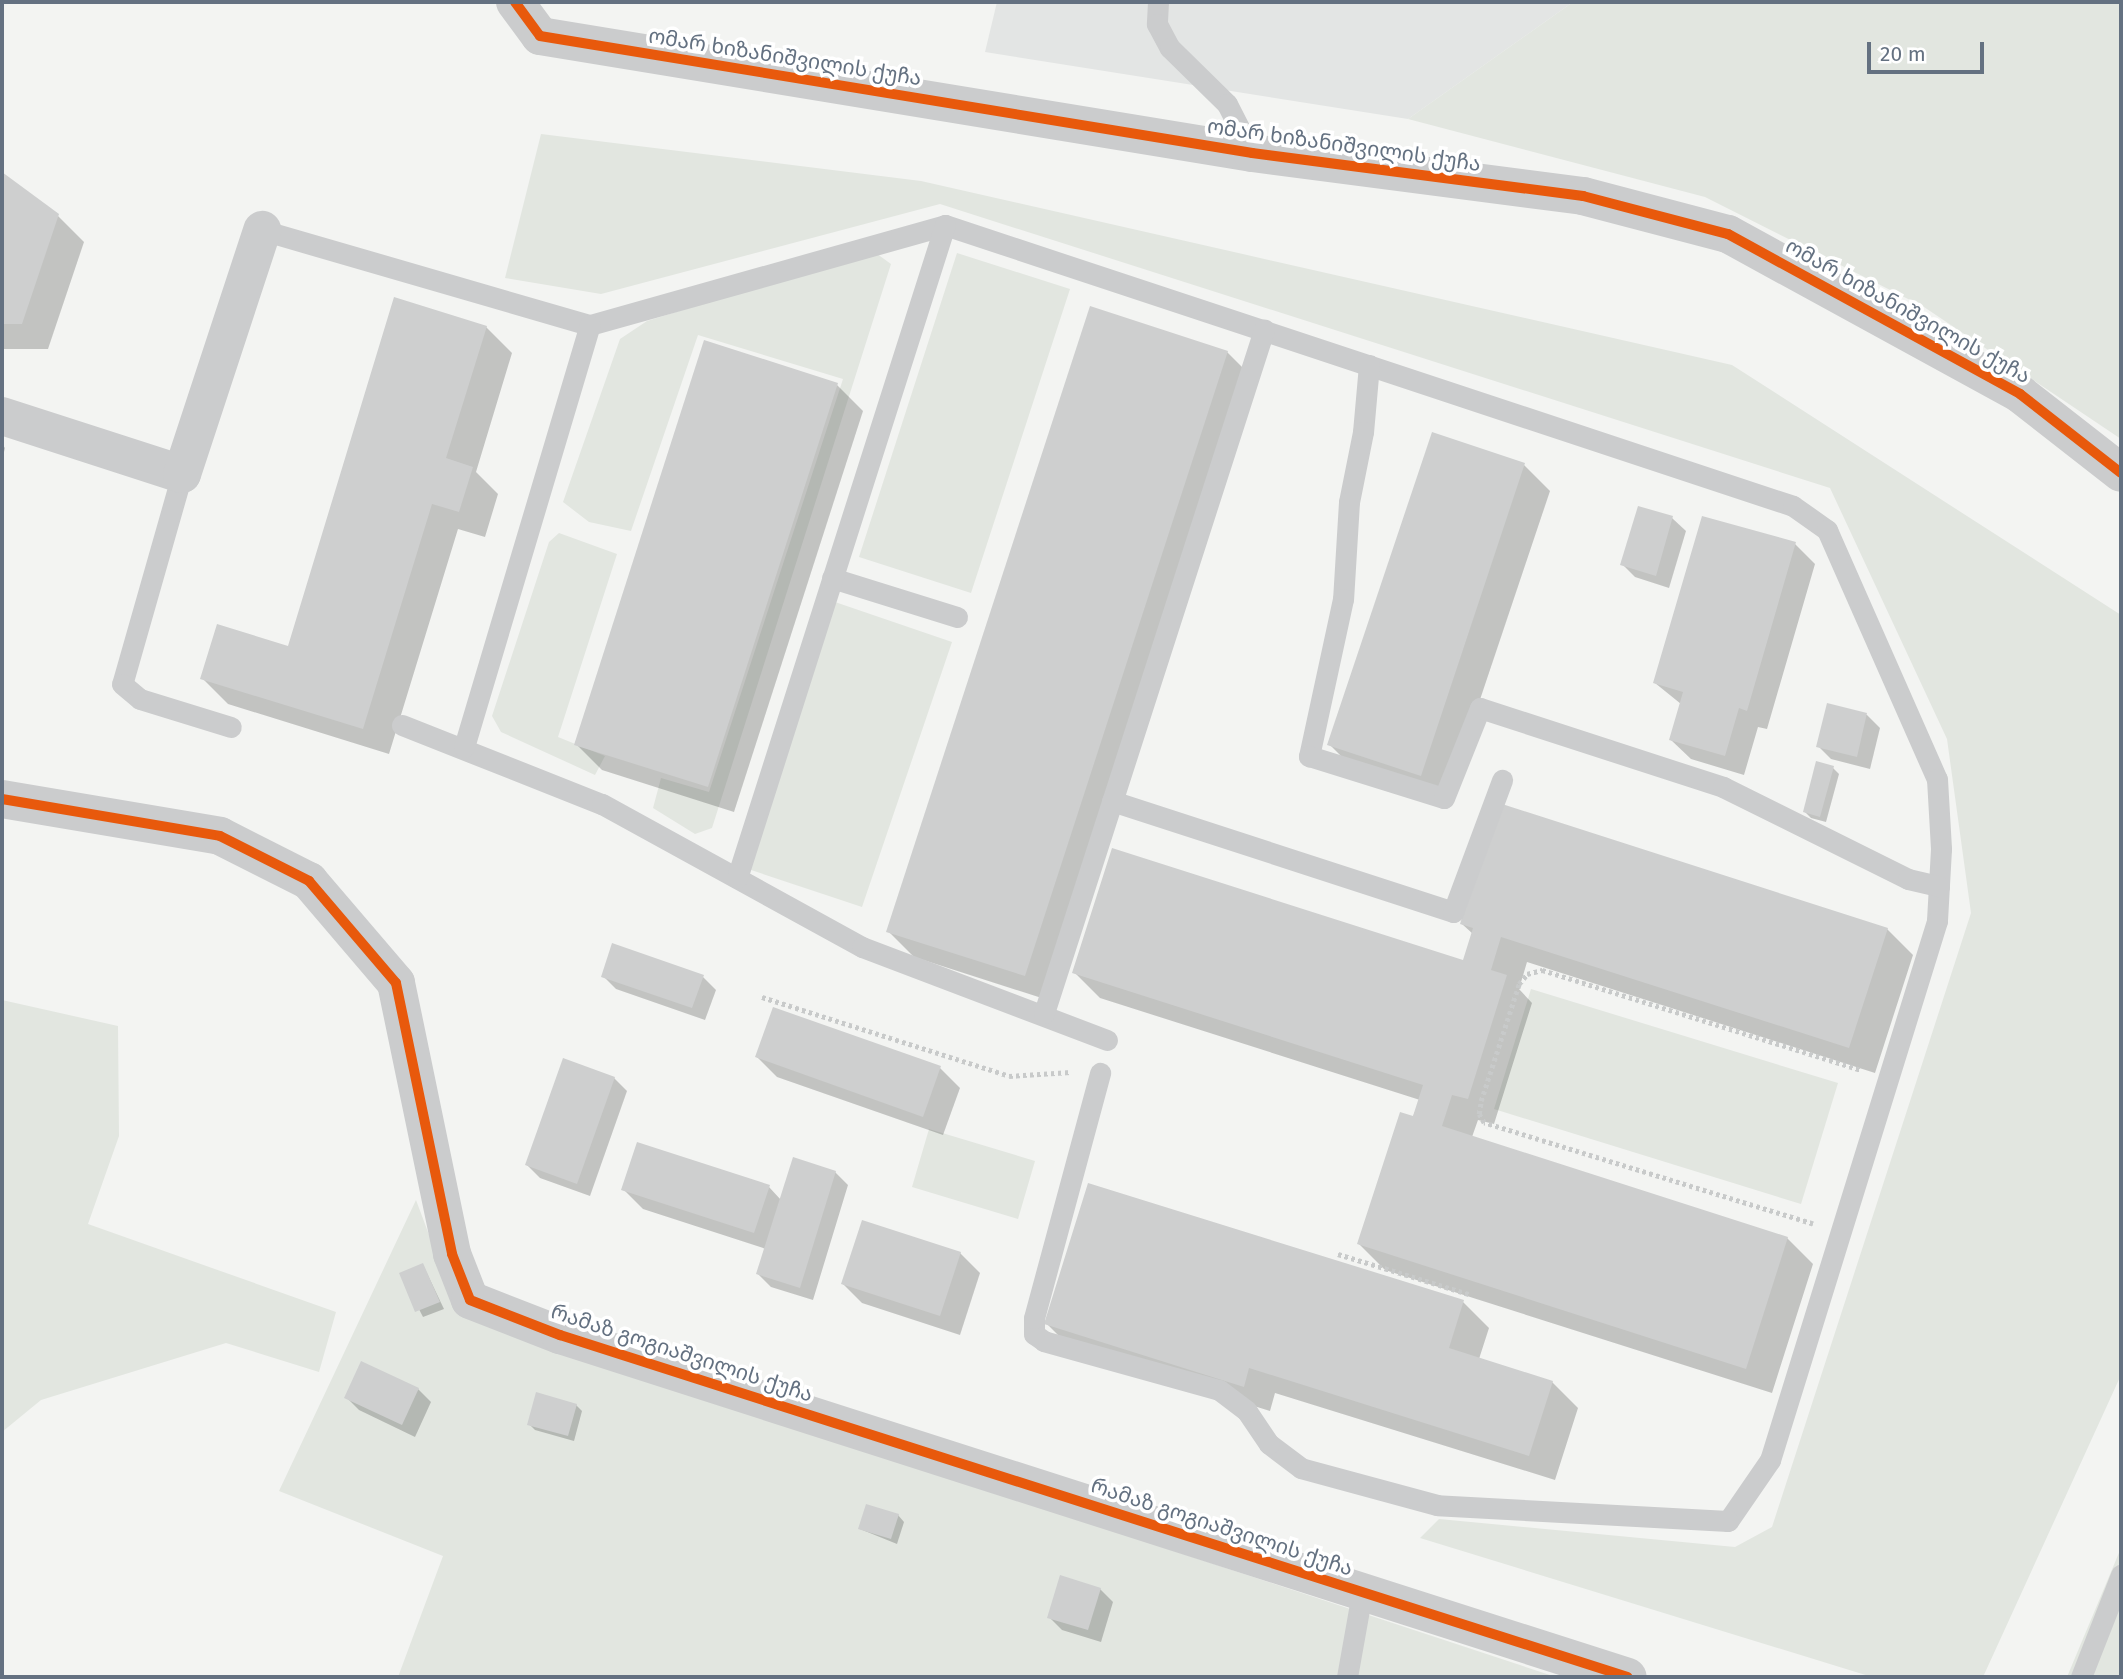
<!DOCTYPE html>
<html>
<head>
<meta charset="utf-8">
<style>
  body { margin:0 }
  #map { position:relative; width:2123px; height:1679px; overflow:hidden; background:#f3f4f2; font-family:"Fira Sans","Noto Sans Georgian",sans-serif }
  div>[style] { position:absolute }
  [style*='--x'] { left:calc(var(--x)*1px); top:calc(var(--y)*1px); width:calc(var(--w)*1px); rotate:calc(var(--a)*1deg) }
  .built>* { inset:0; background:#e3e5e4 }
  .green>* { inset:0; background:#e2e6e0 }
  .shadow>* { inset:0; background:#0003 }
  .building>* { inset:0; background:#cecfcf }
  .path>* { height:4.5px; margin-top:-2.25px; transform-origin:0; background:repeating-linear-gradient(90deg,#c8caca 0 3.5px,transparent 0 7px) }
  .lane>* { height:21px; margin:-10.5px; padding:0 10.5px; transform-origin:10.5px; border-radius:10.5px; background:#cbcccd }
  .street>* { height:38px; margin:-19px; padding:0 19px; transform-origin:19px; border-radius:19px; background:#cbcccd }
  .cycleway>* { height:10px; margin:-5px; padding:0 5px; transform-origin:5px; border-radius:5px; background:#e8590c }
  span { translate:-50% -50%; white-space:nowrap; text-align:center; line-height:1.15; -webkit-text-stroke:7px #fff; paint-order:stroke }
  .street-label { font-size:21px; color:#647181 }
  .frame { position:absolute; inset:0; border:4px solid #647181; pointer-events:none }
  .scale { position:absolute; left:1867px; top:42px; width:117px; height:32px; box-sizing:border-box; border:4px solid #647181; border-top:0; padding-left:9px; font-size:21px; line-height:24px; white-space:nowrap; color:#647181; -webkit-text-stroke:5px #fff; paint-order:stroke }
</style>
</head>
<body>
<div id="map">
  <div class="built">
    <div style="clip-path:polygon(997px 2px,1573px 2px,1408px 119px,985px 52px)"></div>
  </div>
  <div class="green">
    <div style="clip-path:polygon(1573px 2px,2121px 2px,2121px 439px,1924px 307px,1705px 197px,1408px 119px)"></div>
    <div style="clip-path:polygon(541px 134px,921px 181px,1732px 365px,2121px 615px,2121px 1375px,1983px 1677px,1872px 1677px,1420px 1538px,1439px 1519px,1735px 1547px,1772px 1527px,1971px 913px,1947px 739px,1830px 488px,940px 204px,601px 294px,505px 278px)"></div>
    <div style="clip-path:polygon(873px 251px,891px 264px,712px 828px,695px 834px,653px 808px,661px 778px,709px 792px,843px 379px,698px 335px,631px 531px,589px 522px,563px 502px,620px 339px,647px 321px)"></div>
    <div style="clip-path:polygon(957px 253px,1070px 289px,971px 593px,859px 557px)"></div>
    <div style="clip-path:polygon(559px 533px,617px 554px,558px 737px,605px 756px,595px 775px,501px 732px,492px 716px,549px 542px)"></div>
    <div style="clip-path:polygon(835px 602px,952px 642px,862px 907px,745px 868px)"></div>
    <div style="clip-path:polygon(1531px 989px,1838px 1083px,1801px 1204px,1494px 1109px)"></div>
    <div style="clip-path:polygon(2px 1000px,118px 1026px,119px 1136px,88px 1224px,336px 1312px,319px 1372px,226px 1343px,41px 1400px,2px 1432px)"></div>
    <div style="clip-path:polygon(929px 1129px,1035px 1161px,1018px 1219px,912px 1187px)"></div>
    <div style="clip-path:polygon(416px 1200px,459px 1315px,1556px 1677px,398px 1677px,443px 1556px,279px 1491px)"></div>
    <div style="clip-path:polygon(2121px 1548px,2121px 1677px,2067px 1677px)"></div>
  </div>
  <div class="shadow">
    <div style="clip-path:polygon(2px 174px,58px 216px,84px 242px,48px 349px,2px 349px)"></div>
    <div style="clip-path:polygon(486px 327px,512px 353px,476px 472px,498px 494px,485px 537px,458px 529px,389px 754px,228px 704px,202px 678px,289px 648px)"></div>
    <div style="clip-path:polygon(1227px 352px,1253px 378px,1051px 1001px,914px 957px,888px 931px)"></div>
    <div style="clip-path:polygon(837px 385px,863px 411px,734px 812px,602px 770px,576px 744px)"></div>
    <div style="clip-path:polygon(2px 444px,5px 448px,2px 460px)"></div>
    <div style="clip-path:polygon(1524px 465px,1550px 491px,1446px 801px,1355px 770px,1329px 744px)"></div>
    <div style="clip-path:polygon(1639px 508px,1672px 518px,1686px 531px,1669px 588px,1635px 577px,1622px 564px)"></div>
    <div style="clip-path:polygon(1795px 544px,1815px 564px,1767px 729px,1758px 727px,1744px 775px,1691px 759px,1671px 740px,1681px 704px,1655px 683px)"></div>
    <div style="clip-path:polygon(1828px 705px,1867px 715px,1880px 728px,1870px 769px,1831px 759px,1818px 746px)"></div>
    <div style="clip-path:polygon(1833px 768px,1839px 774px,1826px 822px,1811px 818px,1805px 812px)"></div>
    <div style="clip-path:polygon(1462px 924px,1887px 929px,1913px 955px,1875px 1073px,1527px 962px,1519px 989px,1532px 1003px,1494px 1124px,1478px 1120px,1472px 1137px,1787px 1238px,1813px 1264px,1772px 1393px,1385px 1270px,1359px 1244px,1420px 1100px,1100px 998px,1074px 972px,1464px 962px,1473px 934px)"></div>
    <div style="clip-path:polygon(603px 976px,703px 977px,716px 990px,705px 1020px,616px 989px)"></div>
    <div style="clip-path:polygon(757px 1057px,940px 1068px,960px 1088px,943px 1135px,777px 1077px)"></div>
    <div style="clip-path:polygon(614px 1078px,627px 1091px,590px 1196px,540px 1178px,527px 1165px)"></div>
    <div style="clip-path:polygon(835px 1172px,848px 1185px,813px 1300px,771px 1287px,758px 1274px,766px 1249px,643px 1209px,623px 1189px,769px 1187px,781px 1200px)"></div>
    <div style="clip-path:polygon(960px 1253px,980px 1273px,960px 1335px,862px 1303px,843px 1284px)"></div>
    <div style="clip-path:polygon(423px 1265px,444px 1309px,423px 1317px,401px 1274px)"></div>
    <div style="clip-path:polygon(1463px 1302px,1489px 1328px,1479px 1359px,1552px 1382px,1578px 1408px,1555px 1480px,1275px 1393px,1270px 1411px,1072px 1349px,1046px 1323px)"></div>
    <div style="clip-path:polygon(418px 1389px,431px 1402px,415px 1437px,359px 1410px,346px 1397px)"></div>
    <div style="clip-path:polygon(576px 1405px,582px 1411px,574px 1441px,535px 1430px,529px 1424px)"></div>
    <div style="clip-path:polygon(898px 1515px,904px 1522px,897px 1544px,860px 1529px)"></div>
    <div style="clip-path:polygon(1100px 1589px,1113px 1602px,1101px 1642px,1062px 1630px,1049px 1617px)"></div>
  </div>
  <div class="building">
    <div style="clip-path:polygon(2px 172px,59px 214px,22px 324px,2px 324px)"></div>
    <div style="clip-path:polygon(394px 297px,487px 326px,446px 458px,473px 467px,459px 512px,432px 504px,363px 729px,200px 679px,217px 624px,288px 646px)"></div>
    <div style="clip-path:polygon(1090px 306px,1228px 351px,1025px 976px,886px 932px)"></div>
    <div style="clip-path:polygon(704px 340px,838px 383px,708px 787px,574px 745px)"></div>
    <div style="clip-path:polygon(1432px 432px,1525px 463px,1421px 776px,1327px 745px)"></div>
    <div style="clip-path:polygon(1638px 506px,1673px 516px,1656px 576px,1620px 565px)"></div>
    <div style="clip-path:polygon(1702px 516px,1796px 542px,1747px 711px,1739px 708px,1725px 756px,1669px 740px,1683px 692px,1653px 683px)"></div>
    <div style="clip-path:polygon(1827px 703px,1867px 713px,1857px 757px,1816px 747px)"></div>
    <div style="clip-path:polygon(1816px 761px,1834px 766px,1820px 817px,1803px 812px)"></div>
    <div style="clip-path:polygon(1499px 803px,1888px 928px,1849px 1048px,1501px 937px,1491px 970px,1507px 975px,1468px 1099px,1452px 1095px,1442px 1126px,1788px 1237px,1746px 1369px,1357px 1244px,1400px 1112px,1413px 1116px,1423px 1085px,1072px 973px,1112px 848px,1463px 960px,1473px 928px,1460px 924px)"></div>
    <div style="clip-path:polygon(612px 943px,704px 975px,692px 1008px,601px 977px)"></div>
    <div style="clip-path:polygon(773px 1007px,941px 1066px,923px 1117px,755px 1057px)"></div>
    <div style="clip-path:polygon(563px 1058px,615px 1077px,577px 1184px,525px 1165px)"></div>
    <div style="clip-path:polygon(637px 1142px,770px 1185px,754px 1233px,621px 1190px)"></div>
    <div style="clip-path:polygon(793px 1157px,836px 1171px,800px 1288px,756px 1274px)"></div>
    <div style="clip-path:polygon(1088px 1183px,1464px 1300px,1449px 1348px,1553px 1381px,1529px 1456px,1249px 1368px,1244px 1387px,1044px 1324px)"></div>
    <div style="clip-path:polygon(862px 1220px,961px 1252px,940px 1316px,841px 1284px)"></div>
    <div style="clip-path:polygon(423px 1263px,440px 1302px,415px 1312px,399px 1273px)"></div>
    <div style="clip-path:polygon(361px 1361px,419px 1388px,402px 1425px,344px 1398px)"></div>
    <div style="clip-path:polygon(536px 1392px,577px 1404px,568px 1436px,527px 1425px)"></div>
    <div style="clip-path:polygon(866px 1504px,899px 1514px,891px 1539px,858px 1529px)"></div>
    <div style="clip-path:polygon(1060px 1575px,1101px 1588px,1088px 1630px,1047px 1618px)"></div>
  </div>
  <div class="path">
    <div style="--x:762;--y:997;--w:259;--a:17.7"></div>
    <div style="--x:1009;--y:1076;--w:62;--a:-3.7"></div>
    <div style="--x:1813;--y:1224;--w:344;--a:-162.9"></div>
    <div style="--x:1484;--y:1123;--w:10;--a:-119"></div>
    <div style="--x:1479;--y:1114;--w:13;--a:-81"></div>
    <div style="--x:1481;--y:1101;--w:123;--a:-72"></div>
    <div style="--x:1519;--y:984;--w:13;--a:-51"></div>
    <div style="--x:1527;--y:974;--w:16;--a:-15"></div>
    <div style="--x:1542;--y:970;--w:334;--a:17.4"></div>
    <div style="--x:1338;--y:1254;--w:137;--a:17"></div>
  </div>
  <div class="lane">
    <div style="--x:1158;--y:2;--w:22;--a:93"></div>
    <div style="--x:1157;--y:24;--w:27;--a:62"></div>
    <div style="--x:1170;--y:48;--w:80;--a:44.5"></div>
    <div style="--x:1227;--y:104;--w:55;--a:63"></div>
    <div style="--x:262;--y:230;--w:341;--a:16.2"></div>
    <div style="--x:590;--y:325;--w:369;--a:-15.7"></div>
    <div style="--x:945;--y:225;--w:893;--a:18.33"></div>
    <div style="--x:1793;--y:506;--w:42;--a:35.2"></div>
    <div style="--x:1827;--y:530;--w:272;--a:66.2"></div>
    <div style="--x:1937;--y:779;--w:70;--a:86.7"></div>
    <div style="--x:1941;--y:849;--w:72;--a:93.2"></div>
    <div style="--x:1937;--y:921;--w:564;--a:107.21"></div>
    <div style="--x:1770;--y:1460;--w:74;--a:124.5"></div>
    <div style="--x:1728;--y:1521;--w:291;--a:-176.9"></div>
    <div style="--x:1437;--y:1505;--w:141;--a:-164.8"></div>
    <div style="--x:1301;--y:1468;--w:40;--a:-143"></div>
    <div style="--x:1269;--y:1444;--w:40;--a:-124"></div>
    <div style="--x:1247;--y:1411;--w:35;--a:-143"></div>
    <div style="--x:1219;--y:1390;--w:182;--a:-164.4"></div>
    <div style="--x:1044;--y:1341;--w:12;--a:-145"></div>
    <div style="--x:1034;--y:1334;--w:16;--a:-90"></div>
    <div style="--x:1034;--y:1318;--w:254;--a:-74.9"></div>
    <div style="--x:1369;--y:365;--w:67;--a:95.1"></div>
    <div style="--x:1363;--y:432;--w:71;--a:101.3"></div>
    <div style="--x:1349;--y:502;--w:97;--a:93.5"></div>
    <div style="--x:1343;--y:599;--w:161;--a:102.2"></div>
    <div style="--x:1309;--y:756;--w:141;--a:17.3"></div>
    <div style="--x:1444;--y:798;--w:97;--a:-68.2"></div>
    <div style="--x:1480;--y:708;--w:256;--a:18"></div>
    <div style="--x:1723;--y:787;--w:207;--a:26.4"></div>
    <div style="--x:1908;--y:879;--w:32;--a:13"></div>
    <div style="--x:182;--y:474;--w:218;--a:105.9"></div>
    <div style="--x:122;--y:684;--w:23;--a:40"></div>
    <div style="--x:140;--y:699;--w:95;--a:17.1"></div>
    <div style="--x:832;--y:578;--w:131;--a:17.3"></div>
    <div style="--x:402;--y:725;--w:215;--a:21.6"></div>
    <div style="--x:602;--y:804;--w:297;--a:28.8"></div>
    <div style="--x:862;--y:947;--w:262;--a:20.8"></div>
    <div style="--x:464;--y:747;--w:440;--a:-73.4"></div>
    <div style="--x:1112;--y:801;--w:359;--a:18"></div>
    <div style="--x:1453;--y:912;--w:141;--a:-69.6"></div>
    <div style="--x:737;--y:878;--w:685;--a:-72.33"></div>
    <div style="--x:1044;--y:1013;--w:718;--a:-72.15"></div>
    <div style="--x:1347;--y:1677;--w:85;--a:-79.9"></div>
    <div style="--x:2081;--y:1677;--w:110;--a:-68.6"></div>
  </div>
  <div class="street">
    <div style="--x:515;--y:2;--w:42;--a:53.7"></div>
    <div style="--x:540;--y:36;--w:722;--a:9.33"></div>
    <div style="--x:1252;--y:153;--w:334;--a:7.4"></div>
    <div style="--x:1583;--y:196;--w:150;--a:14.7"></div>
    <div style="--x:1728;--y:234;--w:333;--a:28.7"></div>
    <div style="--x:2020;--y:394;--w:128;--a:38"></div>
    <div style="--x:2;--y:416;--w:189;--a:17.9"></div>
    <div style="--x:182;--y:474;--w:257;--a:-71.8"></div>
    <div style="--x:2;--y:799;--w:221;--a:9.6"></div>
    <div style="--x:220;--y:836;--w:100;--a:26.8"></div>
    <div style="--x:309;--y:881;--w:134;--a:49.5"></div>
    <div style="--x:396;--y:983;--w:277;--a:78.3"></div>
    <div style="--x:452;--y:1254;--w:49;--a:68.6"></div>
    <div style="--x:470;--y:1300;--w:97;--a:21.3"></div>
    <div style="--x:560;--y:1335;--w:1121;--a:17.76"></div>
  </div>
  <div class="cycleway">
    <div style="--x:515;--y:2;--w:42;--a:53.7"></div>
    <div style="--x:540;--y:36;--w:722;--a:9.33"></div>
    <div style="--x:1252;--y:153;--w:334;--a:7.4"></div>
    <div style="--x:1583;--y:196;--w:150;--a:14.7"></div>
    <div style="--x:1728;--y:234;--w:333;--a:28.7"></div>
    <div style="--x:2020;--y:394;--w:128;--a:38"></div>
    <div style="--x:2;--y:799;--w:221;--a:9.6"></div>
    <div style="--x:220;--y:836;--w:100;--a:26.8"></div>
    <div style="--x:309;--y:881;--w:134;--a:49.5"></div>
    <div style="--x:396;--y:983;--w:277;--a:78.3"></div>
    <div style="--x:452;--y:1254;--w:49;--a:68.6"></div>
    <div style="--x:470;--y:1300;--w:97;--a:21.3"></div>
    <div style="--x:560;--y:1335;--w:1121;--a:17.76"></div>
  </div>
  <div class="street-label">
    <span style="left:785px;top:57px;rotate:9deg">ომარ ხიზანიშვილის ქუჩა</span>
    <span style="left:1344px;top:145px;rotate:8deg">ომარ ხიზანიშვილის ქუჩა</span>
    <span style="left:1908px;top:311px;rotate:29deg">ომარ ხიზანიშვილის ქუჩა</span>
    <span style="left:682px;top:1353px;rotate:18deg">რამაზ გოგიაშვილის ქუჩა</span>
    <span style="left:1222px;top:1527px;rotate:18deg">რამაზ გოგიაშვილის ქუჩა</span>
  </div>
  <div class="frame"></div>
  <div class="scale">20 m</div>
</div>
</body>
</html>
